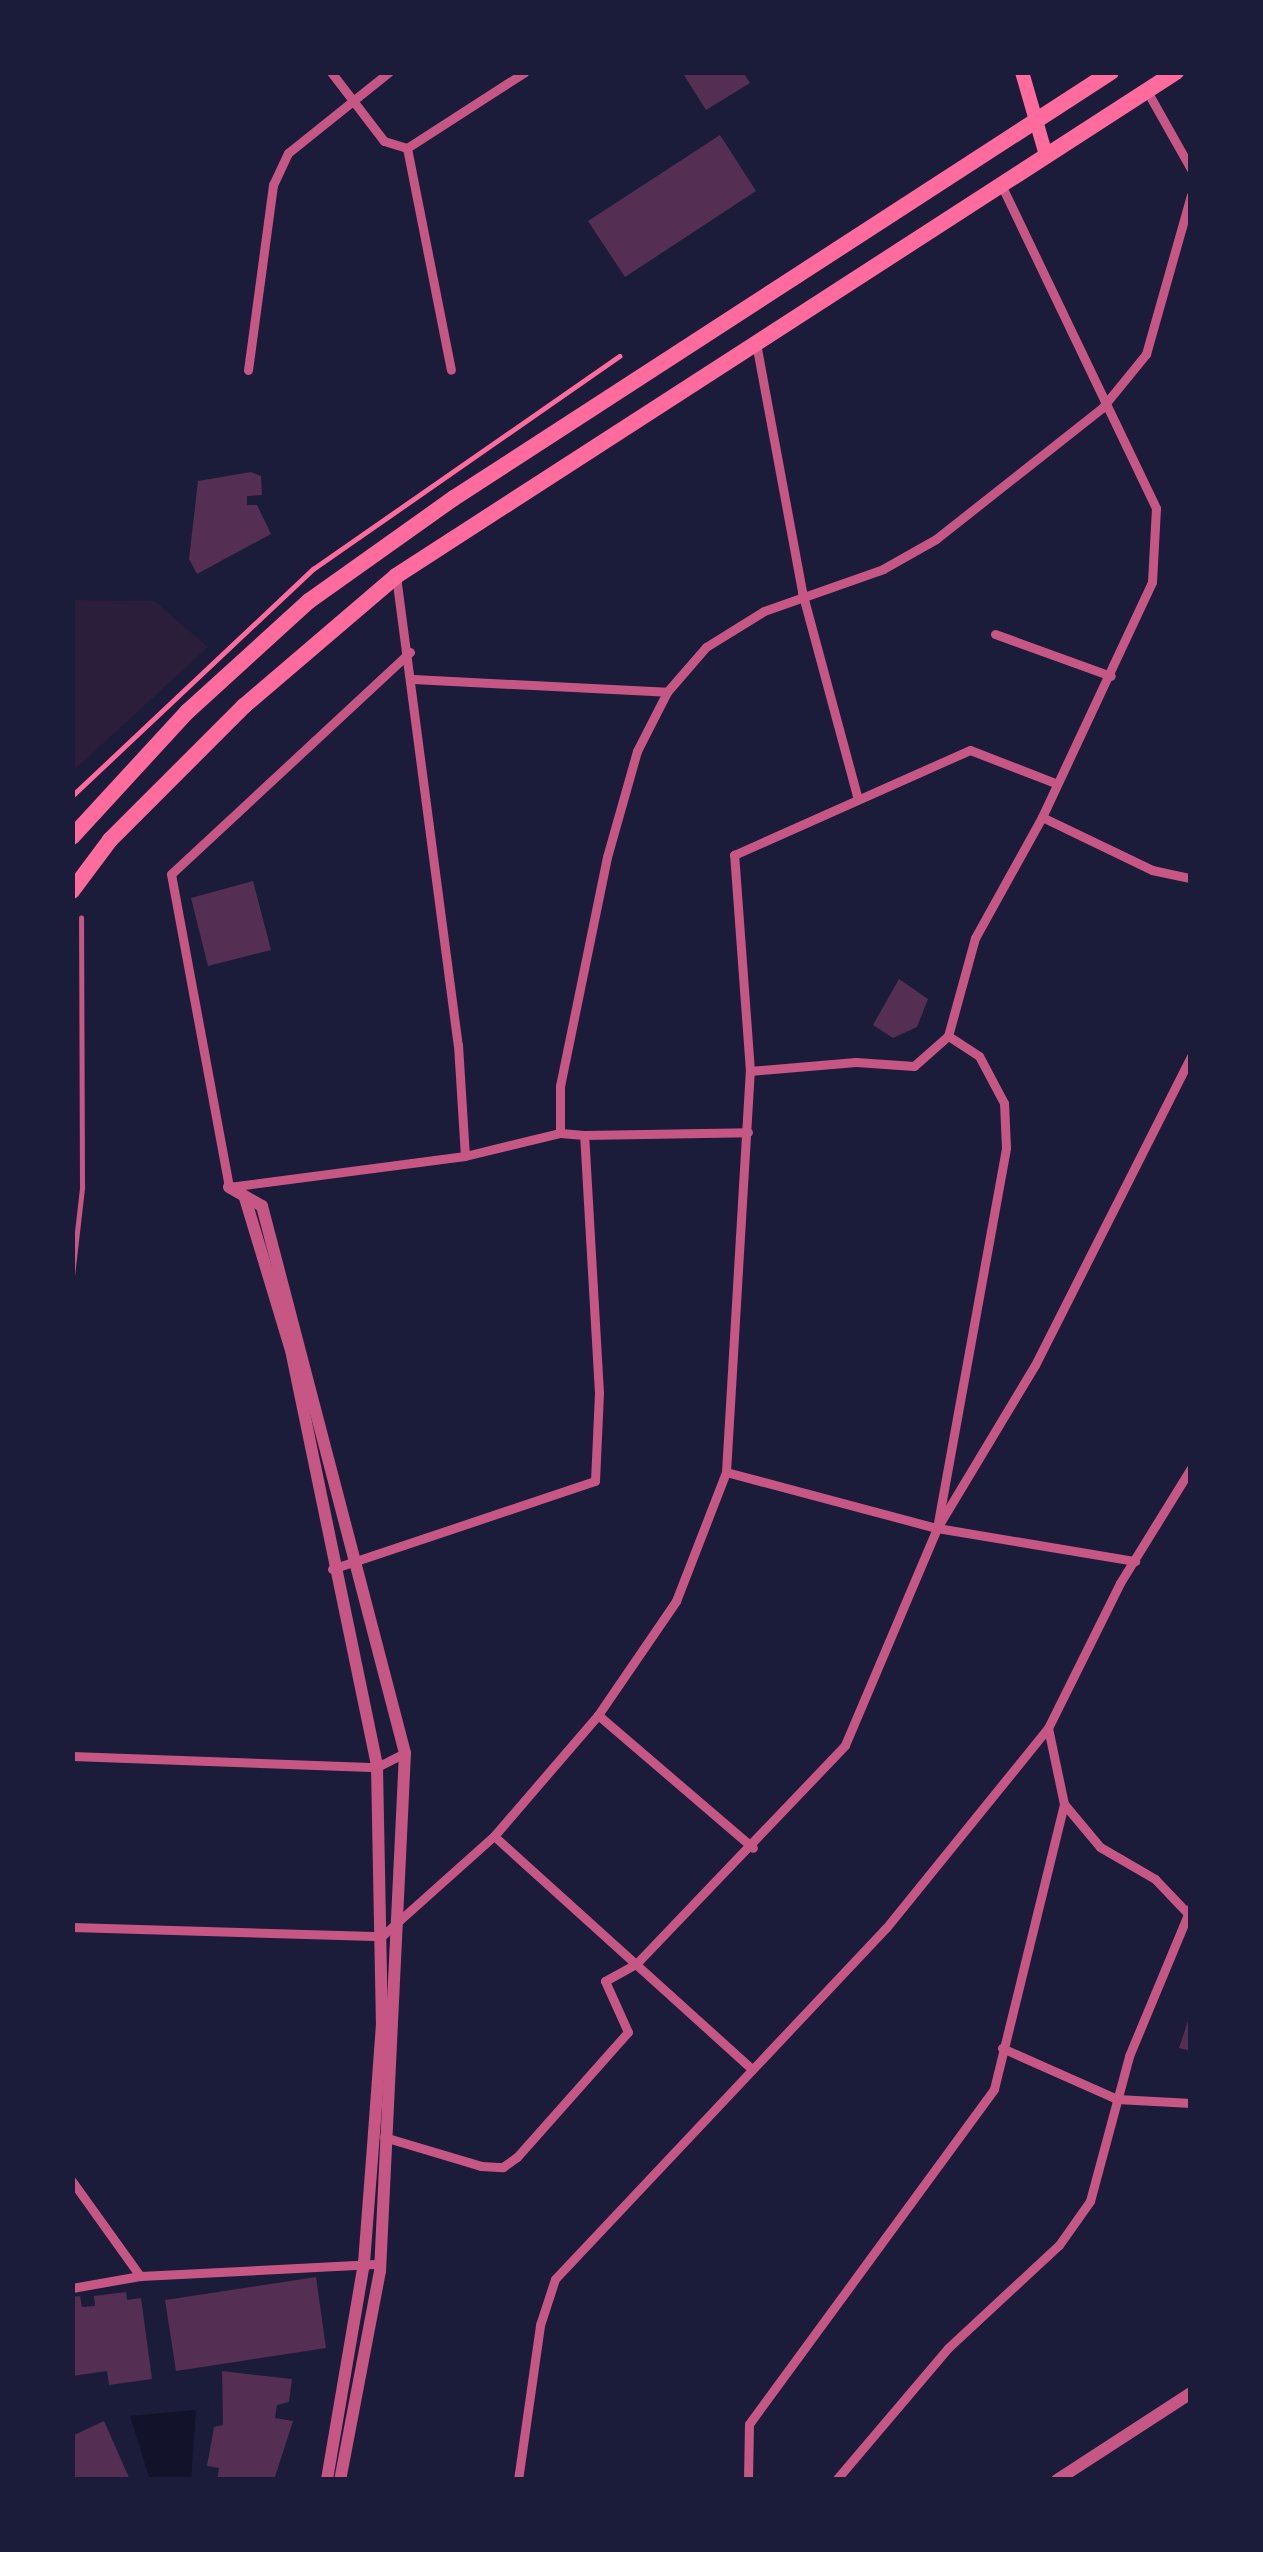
<!DOCTYPE html>
<html>
<head>
<meta charset="utf-8">
<style>
  body { margin:0 }
  #map { position:relative; width:1263px; height:2552px; overflow:hidden; background:#1b1b3a; font-family:"Roboto Condensed",sans-serif }
  div>[style] { position:absolute }
  [style*='--x'] { left:calc(var(--x)*1px); top:calc(var(--y)*1px); width:calc(var(--w)*1px); rotate:calc(var(--a)*1deg) }
  .green>* { inset:0; background:#2a1e3b }
  .water>* { inset:0; background:#12122b }
  .building>* { inset:0; background:#542f53 }
  .path>* { height:4.5px; margin:-2.25px; padding:0 2.25px; transform-origin:2.25px; border-radius:2.25px; background:#ff6b9d }
  .service>* { height:4.5px; margin:-2.25px; padding:0 2.25px; transform-origin:2.25px; border-radius:2.25px; background:#c65784 }
  .minor>* { height:9px; margin:-4.5px; padding:0 4.5px; transform-origin:4.5px; border-radius:4.5px; background:#c65784 }
  .tertiary>* { height:12px; margin:-6px; padding:0 6px; transform-origin:6px; border-radius:6px; background:#c65784 }
  .secondary>* { height:14px; margin:-7px; padding:0 7px; transform-origin:7px; border-radius:7px; background:#ff6b9d }
  .trunk>* { height:16px; margin:-8px; padding:0 8px; transform-origin:8px; border-radius:8px; background:#ff6b9d }
  span { translate:-50% -50%; white-space:nowrap; text-align:center; line-height:1.15; -webkit-text-stroke:10px #1b1b3a; paint-order:stroke }
  .frame { position:absolute; inset:0; border:75px solid #1b1b3a; pointer-events:none }
</style>
</head>
<body>
<div id="map">
  <div class="green">
    <div style="clip-path:polygon(72px 600px,154px 601px,208px 647px,72px 772px)"></div>
  </div>
  <div class="water">
    <div style="clip-path:polygon(196px 2410px,191px 2480px,150px 2480px,130px 2416px)"></div>
  </div>
  <div class="building">
    <div style="clip-path:polygon(682px 72px,743px 72px,750px 83px,706px 110px)"></div>
    <div style="clip-path:polygon(720px 135px,756px 191px,625px 277px,588px 221px)"></div>
    <div style="clip-path:polygon(251px 472px,261px 476px,262px 495px,247px 496px,247px 505px,257px 505px,271px 534px,197px 574px,189px 559px,198px 481px)"></div>
    <div style="clip-path:polygon(253px 881px,271px 950px,208px 966px,191px 898px)"></div>
    <div style="clip-path:polygon(899px 979px,928px 999px,917px 1027px,893px 1038px,873px 1025px)"></div>
    <div style="clip-path:polygon(1190px 2015px,1191px 2015px,1191px 2051px,1179px 2048px)"></div>
    <div style="clip-path:polygon(316px 2277px,326px 2348px,176px 2371px,165px 2300px)"></div>
    <div style="clip-path:polygon(126px 2292px,127px 2300px,141px 2298px,152px 2379px,109px 2385px,107px 2371px,72px 2376px,72px 2297px,80px 2296px,82px 2307px,95px 2306px,94px 2296px)"></div>
    <div style="clip-path:polygon(222px 2371px,292px 2379px,289px 2402px,277px 2405px,275px 2418px,293px 2421px,274px 2480px,217px 2480px,219px 2468px,207px 2466px,214px 2427px,223px 2425px)"></div>
    <div style="clip-path:polygon(104px 2421px,130px 2480px,72px 2480px,72px 2436px)"></div>
  </div>
  <div class="path">
    <div style="--x:72;--y:796;--w:331;--a:-43.3"></div>
    <div style="--x:313;--y:569;--w:373;--a:-34.8"></div>
  </div>
  <div class="service">
    <div style="--x:72;--y:1276;--w:89;--a:-83.5"></div>
    <div style="--x:82;--y:1188;--w:270;--a:-90.2"></div>
  </div>
  <div class="minor">
    <div style="--x:331;--y:72;--w:87;--a:52.5"></div>
    <div style="--x:384;--y:141;--w:24;--a:17"></div>
    <div style="--x:407;--y:148;--w:140;--a:-32.8"></div>
    <div style="--x:1147;--y:91;--w:90;--a:60.6"></div>
    <div style="--x:407;--y:148;--w:226;--a:78.8"></div>
    <div style="--x:756;--y:343;--w:253;--a:79.5"></div>
    <div style="--x:802;--y:592;--w:211;--a:74.9"></div>
    <div style="--x:248;--y:370;--w:187;--a:-82.3"></div>
    <div style="--x:273;--y:185;--w:35;--a:-65"></div>
    <div style="--x:288;--y:153;--w:129;--a:-38.7"></div>
    <div style="--x:396;--y:576;--w:473;--a:82.5"></div>
    <div style="--x:458;--y:1045;--w:111;--a:86.4"></div>
    <div style="--x:995;--y:634;--w:123;--a:19.9"></div>
    <div style="--x:410;--y:652;--w:326;--a:137.1"></div>
    <div style="--x:171;--y:874;--w:318;--a:79.5"></div>
    <div style="--x:229;--y:1187;--w:238;--a:-7.5"></div>
    <div style="--x:465;--y:1156;--w:98;--a:-13.6"></div>
    <div style="--x:560;--y:1133;--w:47;--a:-90"></div>
    <div style="--x:560;--y:1086;--w:234;--a:-78.4"></div>
    <div style="--x:607;--y:857;--w:110;--a:-74.2"></div>
    <div style="--x:637;--y:751;--w:66;--a:-63"></div>
    <div style="--x:667;--y:692;--w:60;--a:-49.1"></div>
    <div style="--x:706;--y:647;--w:68;--a:-31.8"></div>
    <div style="--x:764;--y:611;--w:126;--a:-19.4"></div>
    <div style="--x:883;--y:569;--w:61;--a:-29.5"></div>
    <div style="--x:936;--y:539;--w:211;--a:-38.3"></div>
    <div style="--x:1102;--y:408;--w:70;--a:-50.8"></div>
    <div style="--x:1146;--y:354;--w:165;--a:-74.2"></div>
    <div style="--x:413;--y:679;--w:254;--a:2.9"></div>
    <div style="--x:1042;--y:817;--w:122;--a:25.7"></div>
    <div style="--x:1152;--y:870;--w:40;--a:12"></div>
    <div style="--x:750;--y:1071;--w:217;--a:-94.2"></div>
    <div style="--x:734;--y:855;--w:258;--a:-24"></div>
    <div style="--x:970;--y:750;--w:91;--a:21.2"></div>
    <div style="--x:584;--y:1135;--w:164;--a:-1"></div>
    <div style="--x:726;--y:1472;--w:218;--a:14.9"></div>
    <div style="--x:937;--y:1528;--w:386;--a:-79.7"></div>
    <div style="--x:1006;--y:1148;--w:45;--a:-92.5"></div>
    <div style="--x:1004;--y:1103;--w:53;--a:-118"></div>
    <div style="--x:979;--y:1056;--w:37;--a:-147"></div>
    <div style="--x:937;--y:1528;--w:201;--a:9.5"></div>
    <div style="--x:332;--y:1569;--w:277;--a:-18.5"></div>
    <div style="--x:595;--y:1481;--w:88;--a:-87.4"></div>
    <div style="--x:599;--y:1393;--w:258;--a:-93.3"></div>
    <div style="--x:584;--y:1135;--w:24;--a:-175"></div>
    <div style="--x:598;--y:1715;--w:204;--a:40.6"></div>
    <div style="--x:1048;--y:1728;--w:78;--a:78.1"></div>
    <div style="--x:1064;--y:1804;--w:56;--a:50.1"></div>
    <div style="--x:1100;--y:1847;--w:64;--a:30.2"></div>
    <div style="--x:1155;--y:1879;--w:52;--a:46.5"></div>
    <div style="--x:72;--y:1756;--w:305;--a:2.1"></div>
    <div style="--x:377;--y:1767;--w:31;--a:-27"></div>
    <div style="--x:494;--y:1836;--w:348;--a:42.1"></div>
    <div style="--x:72;--y:1927;--w:310;--a:1.7"></div>
    <div style="--x:382;--y:1936;--w:150;--a:-41.8"></div>
    <div style="--x:494;--y:1836;--w:160;--a:-49.3"></div>
    <div style="--x:598;--y:1715;--w:138;--a:-55.6"></div>
    <div style="--x:676;--y:1601;--w:138;--a:-68.8"></div>
    <div style="--x:726;--y:1472;--w:402;--a:-86.6"></div>
    <div style="--x:750;--y:1071;--w:106;--a:-4.9"></div>
    <div style="--x:856;--y:1062;--w:58;--a:3.9"></div>
    <div style="--x:914;--y:1066;--w:45;--a:-41.4"></div>
    <div style="--x:948;--y:1036;--w:102;--a:-74.6"></div>
    <div style="--x:975;--y:938;--w:138;--a:-61"></div>
    <div style="--x:1042;--y:817;--w:259;--a:-64.9"></div>
    <div style="--x:1152;--y:582;--w:74;--a:-86.9"></div>
    <div style="--x:1156;--y:508;--w:358;--a:-115.6"></div>
    <div style="--x:1002;--y:2048;--w:126;--a:23.9"></div>
    <div style="--x:1117;--y:2099;--w:74;--a:3.1"></div>
    <div style="--x:384;--y:2137;--w:101;--a:16.6"></div>
    <div style="--x:481;--y:2166;--w:22;--a:3"></div>
    <div style="--x:503;--y:2167;--w:17;--a:-36"></div>
    <div style="--x:517;--y:2157;--w:167;--a:-48.4"></div>
    <div style="--x:628;--y:2032;--w:56;--a:-114.3"></div>
    <div style="--x:605;--y:1981;--w:37;--a:-29"></div>
    <div style="--x:637;--y:1963;--w:301;--a:-46.3"></div>
    <div style="--x:845;--y:1745;--w:236;--a:-67"></div>
    <div style="--x:937;--y:1528;--w:190;--a:-59"></div>
    <div style="--x:1035;--y:1365;--w:346;--a:-63.2"></div>
    <div style="--x:72;--y:2181;--w:117;--a:54.4"></div>
    <div style="--x:72;--y:2288;--w:69;--a:-10"></div>
    <div style="--x:140;--y:2276;--w:240;--a:-2.9"></div>
    <div style="--x:518;--y:2480;--w:157;--a:-81.9"></div>
    <div style="--x:540;--y:2325;--w:48;--a:-71.9"></div>
    <div style="--x:555;--y:2279;--w:482;--a:-46.7"></div>
    <div style="--x:886;--y:1928;--w:257;--a:-51"></div>
    <div style="--x:1048;--y:1728;--w:162;--a:-63.6"></div>
    <div style="--x:1120;--y:1583;--w:135;--a:-58.3"></div>
    <div style="--x:748;--y:2480;--w:56;--a:-89"></div>
    <div style="--x:749;--y:2424;--w:415;--a:-53.8"></div>
    <div style="--x:994;--y:2089;--w:293;--a:-76.2"></div>
    <div style="--x:836;--y:2480;--w:173;--a:-49.7"></div>
    <div style="--x:948;--y:2348;--w:151;--a:-42.9"></div>
    <div style="--x:1059;--y:2245;--w:54;--a:-54.8"></div>
    <div style="--x:1090;--y:2201;--w:150;--a:-74.9"></div>
    <div style="--x:1129;--y:2056;--w:161;--a:-67.4"></div>
  </div>
  <div class="tertiary">
    <div style="--x:229;--y:1187;--w:38;--a:30"></div>
    <div style="--x:262;--y:1206;--w:565;--a:75.35"></div>
    <div style="--x:405;--y:1753;--w:519;--a:92.76"></div>
    <div style="--x:380;--y:2271;--w:213;--a:100.8"></div>
    <div style="--x:245;--y:1198;--w:159;--a:73.2"></div>
    <div style="--x:291;--y:1350;--w:426;--a:78.3"></div>
    <div style="--x:377;--y:1767;--w:257;--a:88.9"></div>
    <div style="--x:382;--y:2024;--w:109;--a:94.2"></div>
    <div style="--x:374;--y:2133;--w:130;--a:94.4"></div>
    <div style="--x:364;--y:2263;--w:220;--a:99.7"></div>
    <div style="--x:1057;--y:2480;--w:160;--a:-33"></div>
  </div>
  <div class="secondary">
    <div style="--x:1022;--y:72;--w:86;--a:73.9"></div>
  </div>
  <div class="trunk">
    <div style="--x:72;--y:837;--w:170;--a:-47.4"></div>
    <div style="--x:187;--y:712;--w:165;--a:-42.3"></div>
    <div style="--x:309;--y:601;--w:178;--a:-35.4"></div>
    <div style="--x:454;--y:498;--w:783;--a:-32.96"></div>
    <div style="--x:72;--y:891;--w:64;--a:-53.3"></div>
    <div style="--x:110;--y:840;--w:190;--a:-45"></div>
    <div style="--x:244;--y:706;--w:200;--a:-40.5"></div>
    <div style="--x:396;--y:576;--w:929;--a:-32.87"></div>
  </div>
  <div class="frame"></div>
</div>
</body>
</html>
